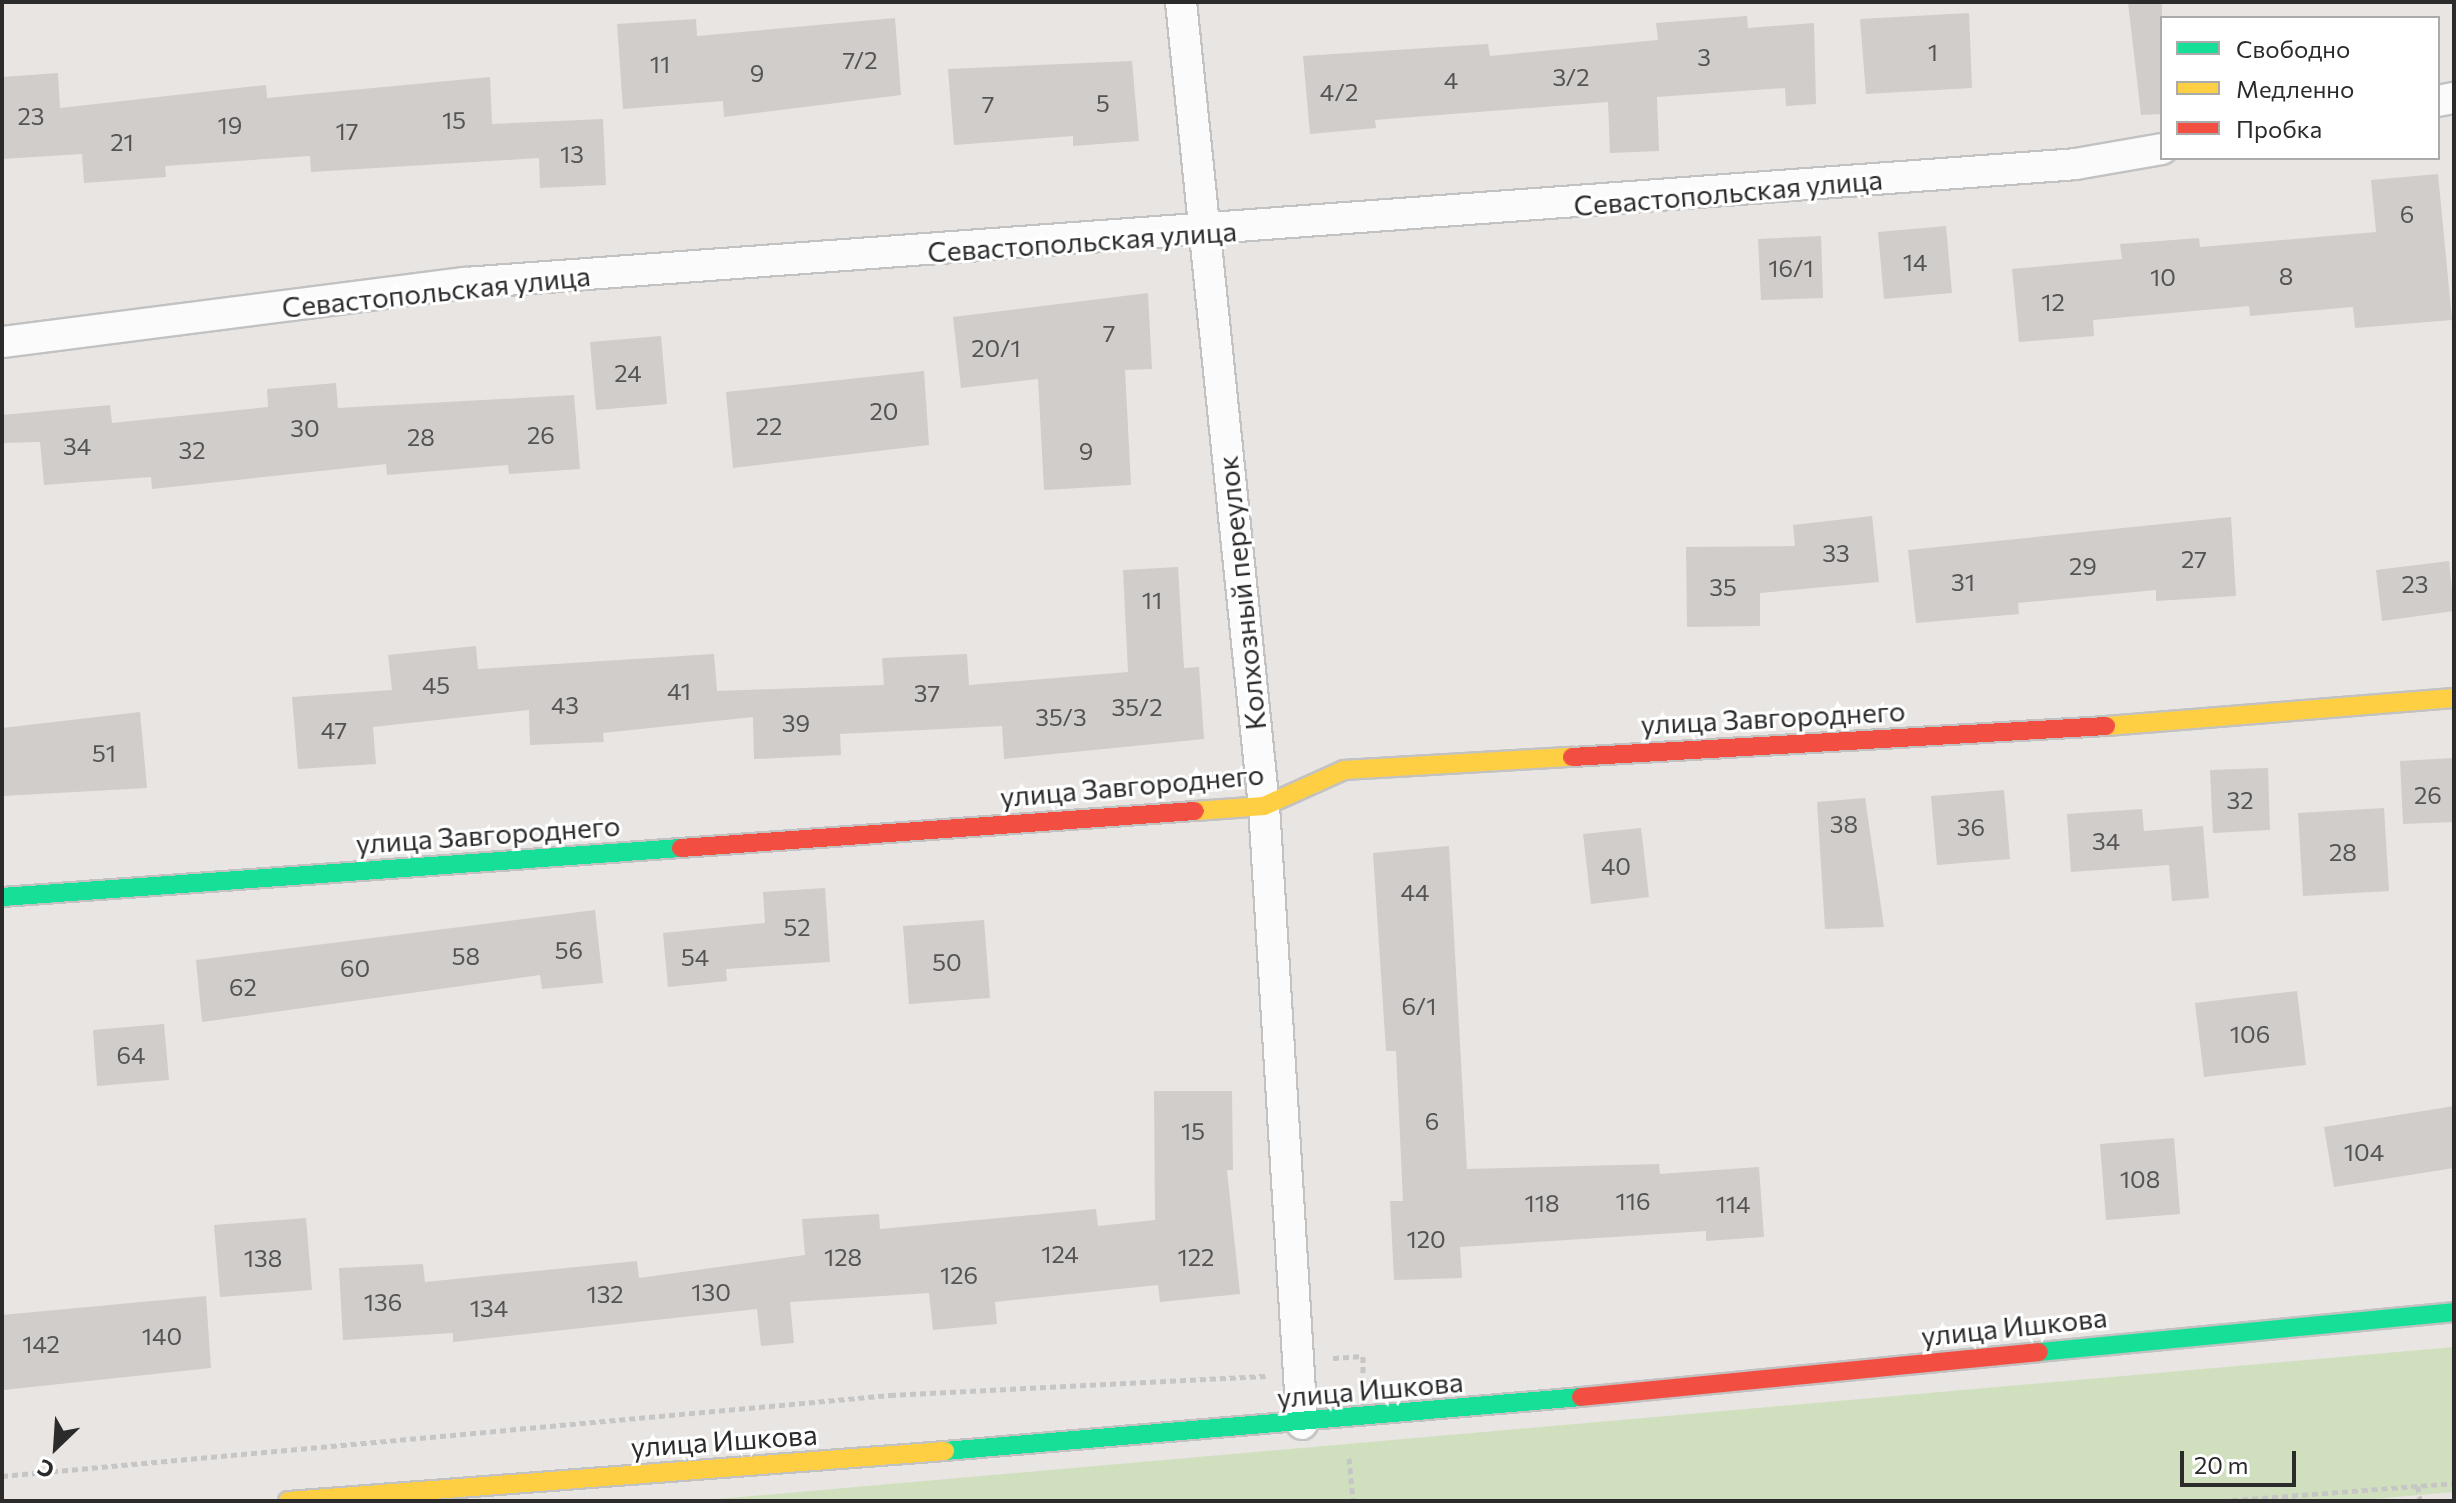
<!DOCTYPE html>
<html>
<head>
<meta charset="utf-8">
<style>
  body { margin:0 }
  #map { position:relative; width:2456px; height:1503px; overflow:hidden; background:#e8e5e2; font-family:Commissioner,sans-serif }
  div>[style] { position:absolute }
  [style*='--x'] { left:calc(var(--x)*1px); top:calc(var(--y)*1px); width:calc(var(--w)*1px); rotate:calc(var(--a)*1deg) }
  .green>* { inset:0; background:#d0e0bf }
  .building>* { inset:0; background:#d0cdcb }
  .path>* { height:5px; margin-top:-2.5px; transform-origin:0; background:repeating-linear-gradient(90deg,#c6c6c6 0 6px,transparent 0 10px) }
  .roads { filter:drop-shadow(2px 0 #c3c2c2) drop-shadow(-2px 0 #c3c2c2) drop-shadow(0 2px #c3c2c2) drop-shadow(0 -2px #c3c2c2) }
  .street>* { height:30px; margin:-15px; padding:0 15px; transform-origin:15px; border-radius:15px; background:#fcfbfb }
  .fast>* { height:18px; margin:-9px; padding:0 9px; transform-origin:9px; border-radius:9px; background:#16e098 }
  .slow>* { height:18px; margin:-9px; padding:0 9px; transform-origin:9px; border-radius:9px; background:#ffcf43 }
  .jam>* { height:18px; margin:-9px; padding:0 9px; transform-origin:9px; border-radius:9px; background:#f24e42 }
  span { translate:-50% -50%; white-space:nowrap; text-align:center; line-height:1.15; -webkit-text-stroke:6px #fff; paint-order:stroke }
  .number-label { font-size:24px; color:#555454 }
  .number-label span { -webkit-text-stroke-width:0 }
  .street-label { font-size:28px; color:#2b2b2b }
  .frame { position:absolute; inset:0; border:4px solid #2b2b2b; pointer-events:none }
  .legend { position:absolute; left:2160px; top:16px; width:280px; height:144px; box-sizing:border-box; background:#fff; border:2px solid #aaa; margin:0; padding:10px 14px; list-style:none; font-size:24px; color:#2b2b2b }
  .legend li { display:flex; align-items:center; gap:16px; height:40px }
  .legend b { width:40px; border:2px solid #aaa }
  .north { position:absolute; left:16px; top:1407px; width:80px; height:80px; -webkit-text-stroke:6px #fff; paint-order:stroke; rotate:205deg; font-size:22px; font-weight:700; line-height:32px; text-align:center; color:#2b2b2b }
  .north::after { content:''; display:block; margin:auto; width:28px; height:36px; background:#2b2b2b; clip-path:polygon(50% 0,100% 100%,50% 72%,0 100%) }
  .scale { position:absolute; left:2180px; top:1451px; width:116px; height:36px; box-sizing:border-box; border:4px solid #2b2b2b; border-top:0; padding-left:10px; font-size:24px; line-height:28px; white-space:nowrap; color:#2b2b2b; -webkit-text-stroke:6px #fff; paint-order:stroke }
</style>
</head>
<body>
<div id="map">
  <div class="green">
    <div style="clip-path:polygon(2454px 1347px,2454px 1492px,2351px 1501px,695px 1501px)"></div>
  </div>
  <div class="building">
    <div style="clip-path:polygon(2128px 2px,2162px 2px,2162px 114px,2141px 115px)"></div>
    <div style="clip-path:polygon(1969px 13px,1972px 88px,1866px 94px,1860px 19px)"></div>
    <div style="clip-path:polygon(1747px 16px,1748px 28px,1814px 23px,1816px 104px,1786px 106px,1785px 88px,1657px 97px,1659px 151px,1610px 153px,1608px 102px,1375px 120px,1376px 128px,1310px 134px,1303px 56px,1488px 44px,1490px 56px,1658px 40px,1656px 23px)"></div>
    <div style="clip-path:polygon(895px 18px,901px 95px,724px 117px,723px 101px,623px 109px,617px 24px,696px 19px,697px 36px)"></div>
    <div style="clip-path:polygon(1132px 61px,1139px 141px,1073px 146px,1073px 136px,954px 145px,948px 69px)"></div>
    <div style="clip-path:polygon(58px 73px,60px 108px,266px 85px,267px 98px,490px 77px,492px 124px,603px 119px,606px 185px,540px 188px,539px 158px,311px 172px,310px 156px,165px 166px,166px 177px,84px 183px,82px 154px,2px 159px,2px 77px)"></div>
    <div style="clip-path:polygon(2438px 174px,2452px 320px,2355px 328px,2353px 307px,2250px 316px,2249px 306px,2093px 320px,2094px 336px,2019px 342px,2012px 269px,2122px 259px,2120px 244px,2199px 238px,2200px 247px,2376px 232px,2371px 180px)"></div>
    <div style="clip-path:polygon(1946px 226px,1952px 293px,1884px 299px,1878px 232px)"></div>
    <div style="clip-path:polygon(1821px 236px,1823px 298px,1761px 300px,1758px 239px)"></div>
    <div style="clip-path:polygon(1148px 293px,1152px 369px,1125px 370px,1131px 485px,1044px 490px,1038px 379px,961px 388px,953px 317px)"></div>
    <div style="clip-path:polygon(661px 336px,667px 404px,596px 410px,590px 342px)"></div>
    <div style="clip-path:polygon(924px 371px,929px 445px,733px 468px,726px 392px)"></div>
    <div style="clip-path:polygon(336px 383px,338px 408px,574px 395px,580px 469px,509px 474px,508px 465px,387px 475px,386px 464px,152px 489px,151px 477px,44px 485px,40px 442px,2px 443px,2px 415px,110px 405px,112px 423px,268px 407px,267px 389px)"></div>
    <div style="clip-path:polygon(1872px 516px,1879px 582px,1760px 593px,1760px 626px,1687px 627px,1686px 547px,1795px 546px,1793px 525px)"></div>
    <div style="clip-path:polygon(2231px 517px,2236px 596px,2156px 601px,2156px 590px,2018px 603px,2019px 614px,1916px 623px,1908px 550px)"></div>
    <div style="clip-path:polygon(2449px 561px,2454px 611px,2382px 621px,2376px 570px)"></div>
    <div style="clip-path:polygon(1178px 567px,1184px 668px,1199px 667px,1204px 739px,1004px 759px,1002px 726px,840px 734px,841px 755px,754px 759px,753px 717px,603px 733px,604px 742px,530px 745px,529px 710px,373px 727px,376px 764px,298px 769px,292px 697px,392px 690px,388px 655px,476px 646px,478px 669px,714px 654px,717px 691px,884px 685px,882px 658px,967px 654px,969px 685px,1128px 672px,1123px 570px)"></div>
    <div style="clip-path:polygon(140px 712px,147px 788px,2px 796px,2px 728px)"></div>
    <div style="clip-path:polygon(2454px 758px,2454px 822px,2403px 824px,2400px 761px)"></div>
    <div style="clip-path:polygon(2268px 768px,2270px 830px,2213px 833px,2210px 770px)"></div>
    <div style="clip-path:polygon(2004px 790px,2010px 859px,1937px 865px,1931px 796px)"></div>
    <div style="clip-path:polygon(1865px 798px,1884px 927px,1825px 929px,1817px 802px)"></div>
    <div style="clip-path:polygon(2384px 808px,2389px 891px,2303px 896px,2298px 813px)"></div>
    <div style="clip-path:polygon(2142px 809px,2144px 831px,2203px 826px,2209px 898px,2172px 901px,2169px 865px,2071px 872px,2067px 814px)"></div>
    <div style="clip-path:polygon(1641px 828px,1649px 897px,1591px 904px,1583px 834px)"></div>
    <div style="clip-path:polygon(1449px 846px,1467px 1169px,1659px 1164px,1660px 1174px,1759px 1167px,1764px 1237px,1706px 1241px,1706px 1231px,1460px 1247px,1462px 1278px,1394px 1280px,1390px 1201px,1403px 1201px,1396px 1051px,1386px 1051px,1373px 853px)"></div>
    <div style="clip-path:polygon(825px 888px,830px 962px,726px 969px,727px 981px,668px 987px,663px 933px,765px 923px,763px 892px)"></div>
    <div style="clip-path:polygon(595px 910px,603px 983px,542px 989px,540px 975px,202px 1022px,196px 960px)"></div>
    <div style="clip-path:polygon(984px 920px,990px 998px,909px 1004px,903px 926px)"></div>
    <div style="clip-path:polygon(2297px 991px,2306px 1065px,2204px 1077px,2195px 1003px)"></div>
    <div style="clip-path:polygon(164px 1024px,169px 1080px,97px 1086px,93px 1030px)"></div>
    <div style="clip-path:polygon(1154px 1091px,1232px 1091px,1233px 1170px,1227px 1170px,1240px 1294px,1160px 1302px,1158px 1285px,995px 1302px,997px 1324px,933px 1330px,929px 1293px,790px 1302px,794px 1343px,761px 1346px,757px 1309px,453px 1342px,453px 1333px,343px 1340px,339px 1268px,423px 1264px,425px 1282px,637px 1261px,639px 1278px,805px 1255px,802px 1219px,879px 1214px,880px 1229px,1096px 1209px,1098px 1226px,1155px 1220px)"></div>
    <div style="clip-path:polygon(2454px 1106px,2454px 1168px,2334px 1187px,2324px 1127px)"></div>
    <div style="clip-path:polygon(2174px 1138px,2180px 1214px,2106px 1220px,2100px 1144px)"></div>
    <div style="clip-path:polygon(306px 1218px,312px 1290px,220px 1297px,214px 1225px)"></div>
    <div style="clip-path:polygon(206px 1296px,211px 1368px,3px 1390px,2px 1315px)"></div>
  </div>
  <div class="path">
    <div style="--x:1333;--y:1358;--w:30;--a:-4"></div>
    <div style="--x:1363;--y:1356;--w:23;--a:90"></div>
    <div style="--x:1349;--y:1458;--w:43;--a:84.7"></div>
    <div style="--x:2;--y:1476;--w:892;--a:-5.21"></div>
    <div style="--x:890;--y:1395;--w:376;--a:-2.9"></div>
    <div style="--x:2418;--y:1486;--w:15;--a:82"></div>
    <div style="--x:2222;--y:1501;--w:233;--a:-4.4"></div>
  </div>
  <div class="roads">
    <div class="street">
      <div style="--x:1181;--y:2;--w:808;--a:84.11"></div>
      <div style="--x:1264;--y:806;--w:619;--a:86.48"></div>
      <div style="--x:2438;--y:101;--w:16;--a:-11"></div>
      <div style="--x:2;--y:342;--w:467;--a:-7.3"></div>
      <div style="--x:465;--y:283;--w:1615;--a:-4.22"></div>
      <div style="--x:2076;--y:164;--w:87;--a:-9.9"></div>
    </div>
    <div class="fast">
      <div style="--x:2;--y:897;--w:681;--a:-4.13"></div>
      <div style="--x:2039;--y:1352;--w:417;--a:-5.5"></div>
      <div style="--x:945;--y:1451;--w:638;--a:-4.85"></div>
    </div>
    <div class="slow">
      <div style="--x:2106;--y:726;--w:349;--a:-4.6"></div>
      <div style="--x:1195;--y:811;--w:69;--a:-4.1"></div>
      <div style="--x:1264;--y:806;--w:88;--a:-24.2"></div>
      <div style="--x:1344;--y:770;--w:228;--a:-3.3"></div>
      <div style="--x:288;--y:1501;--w:659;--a:-4.35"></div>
    </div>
    <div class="jam">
      <div style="--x:1572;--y:757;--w:535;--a:-3.32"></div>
      <div style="--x:681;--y:848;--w:515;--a:-4.12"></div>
      <div style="--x:1581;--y:1397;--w:460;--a:-5.6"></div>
    </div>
  </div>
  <div class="number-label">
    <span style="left:1933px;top:52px">1</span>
    <span style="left:1704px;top:57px">3</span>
    <span style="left:860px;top:60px">7/2</span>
    <span style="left:660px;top:64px">11</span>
    <span style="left:757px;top:73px">9</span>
    <span style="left:1571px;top:77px">3/2</span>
    <span style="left:1451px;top:80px">4</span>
    <span style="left:1339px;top:92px">4/2</span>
    <span style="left:1103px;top:103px">5</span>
    <span style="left:988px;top:104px">7</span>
    <span style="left:31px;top:116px">23</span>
    <span style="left:454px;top:120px">15</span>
    <span style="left:230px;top:125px">19</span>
    <span style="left:347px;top:131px">17</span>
    <span style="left:122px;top:142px">21</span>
    <span style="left:572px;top:154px">13</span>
    <span style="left:2407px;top:214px">6</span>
    <span style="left:1915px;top:262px">14</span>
    <span style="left:1791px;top:268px">16/1</span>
    <span style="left:2286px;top:276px">8</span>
    <span style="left:2163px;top:277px">10</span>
    <span style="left:2053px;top:302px">12</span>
    <span style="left:1109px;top:333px">7</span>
    <span style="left:996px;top:348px">20/1</span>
    <span style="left:628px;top:373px">24</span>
    <span style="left:884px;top:411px">20</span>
    <span style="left:769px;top:426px">22</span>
    <span style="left:305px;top:428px">30</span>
    <span style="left:541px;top:435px">26</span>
    <span style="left:421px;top:437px">28</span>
    <span style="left:77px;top:446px">34</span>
    <span style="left:192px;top:450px">32</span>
    <span style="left:1086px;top:451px">9</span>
    <span style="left:1836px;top:553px">33</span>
    <span style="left:2194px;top:559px">27</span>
    <span style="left:2083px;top:566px">29</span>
    <span style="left:1963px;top:582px">31</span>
    <span style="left:2415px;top:584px">23</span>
    <span style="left:1723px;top:587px">35</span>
    <span style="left:1152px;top:600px">11</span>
    <span style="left:436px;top:685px">45</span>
    <span style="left:679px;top:691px">41</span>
    <span style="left:927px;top:693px">37</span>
    <span style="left:565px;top:705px">43</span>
    <span style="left:1137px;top:707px">35/2</span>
    <span style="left:1061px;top:717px">35/3</span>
    <span style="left:796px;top:723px">39</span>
    <span style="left:334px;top:730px">47</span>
    <span style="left:104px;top:753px">51</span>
    <span style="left:2428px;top:795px">26</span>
    <span style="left:2240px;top:800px">32</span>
    <span style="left:1844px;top:824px">38</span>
    <span style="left:1971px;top:827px">36</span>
    <span style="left:2106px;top:841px">34</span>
    <span style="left:2343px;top:852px">28</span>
    <span style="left:1616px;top:866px">40</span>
    <span style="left:1415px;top:892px">44</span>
    <span style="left:797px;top:927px">52</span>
    <span style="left:569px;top:950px">56</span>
    <span style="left:466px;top:956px">58</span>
    <span style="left:695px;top:957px">54</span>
    <span style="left:947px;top:962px">50</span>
    <span style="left:355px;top:968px">60</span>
    <span style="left:243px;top:987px">62</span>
    <span style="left:1419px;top:1006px">6/1</span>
    <span style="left:2250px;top:1034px">106</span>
    <span style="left:131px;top:1055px">64</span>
    <span style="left:1432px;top:1121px">6</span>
    <span style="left:1193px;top:1131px">15</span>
    <span style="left:2364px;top:1152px">104</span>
    <span style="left:2140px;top:1179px">108</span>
    <span style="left:1633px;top:1201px">116</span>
    <span style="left:1542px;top:1203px">118</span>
    <span style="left:1733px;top:1204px">114</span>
    <span style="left:1426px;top:1239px">120</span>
    <span style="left:1060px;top:1254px">124</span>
    <span style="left:843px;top:1257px">128</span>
    <span style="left:1196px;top:1257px">122</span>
    <span style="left:263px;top:1258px">138</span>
    <span style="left:959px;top:1275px">126</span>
    <span style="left:711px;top:1292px">130</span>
    <span style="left:605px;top:1294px">132</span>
    <span style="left:383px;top:1302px">136</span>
    <span style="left:489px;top:1308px">134</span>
    <span style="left:162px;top:1336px">140</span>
    <span style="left:41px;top:1344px">142</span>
  </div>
  <div class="street-label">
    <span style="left:1728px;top:192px;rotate:-5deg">Севастопольская улица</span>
    <span style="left:1082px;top:241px;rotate:-4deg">Севастопольская улица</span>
    <span style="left:436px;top:291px;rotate:-6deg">Севастопольская улица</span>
    <span style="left:1241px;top:593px;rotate:-96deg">Колхозный переулок</span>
    <span style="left:1773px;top:717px;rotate:-3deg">улица Завгороднего</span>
    <span style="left:1132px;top:785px;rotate:-5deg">улица Завгороднего</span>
    <span style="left:488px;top:834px;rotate:-4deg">улица Завгороднего</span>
    <span style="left:2014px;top:1326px;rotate:-6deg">улица Ишкова</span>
    <span style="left:1370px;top:1389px;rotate:-5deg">улица Ишкова</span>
    <span style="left:724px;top:1440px;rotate:-4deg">улица Ишкова</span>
  </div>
  <div class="frame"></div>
  <ul class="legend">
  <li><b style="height:10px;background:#16e098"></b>Свободно</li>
  <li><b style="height:10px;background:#ffcf43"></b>Медленно</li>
  <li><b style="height:10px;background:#f24e42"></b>Пробка</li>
  </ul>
  <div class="north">С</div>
  <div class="scale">20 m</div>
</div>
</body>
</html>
